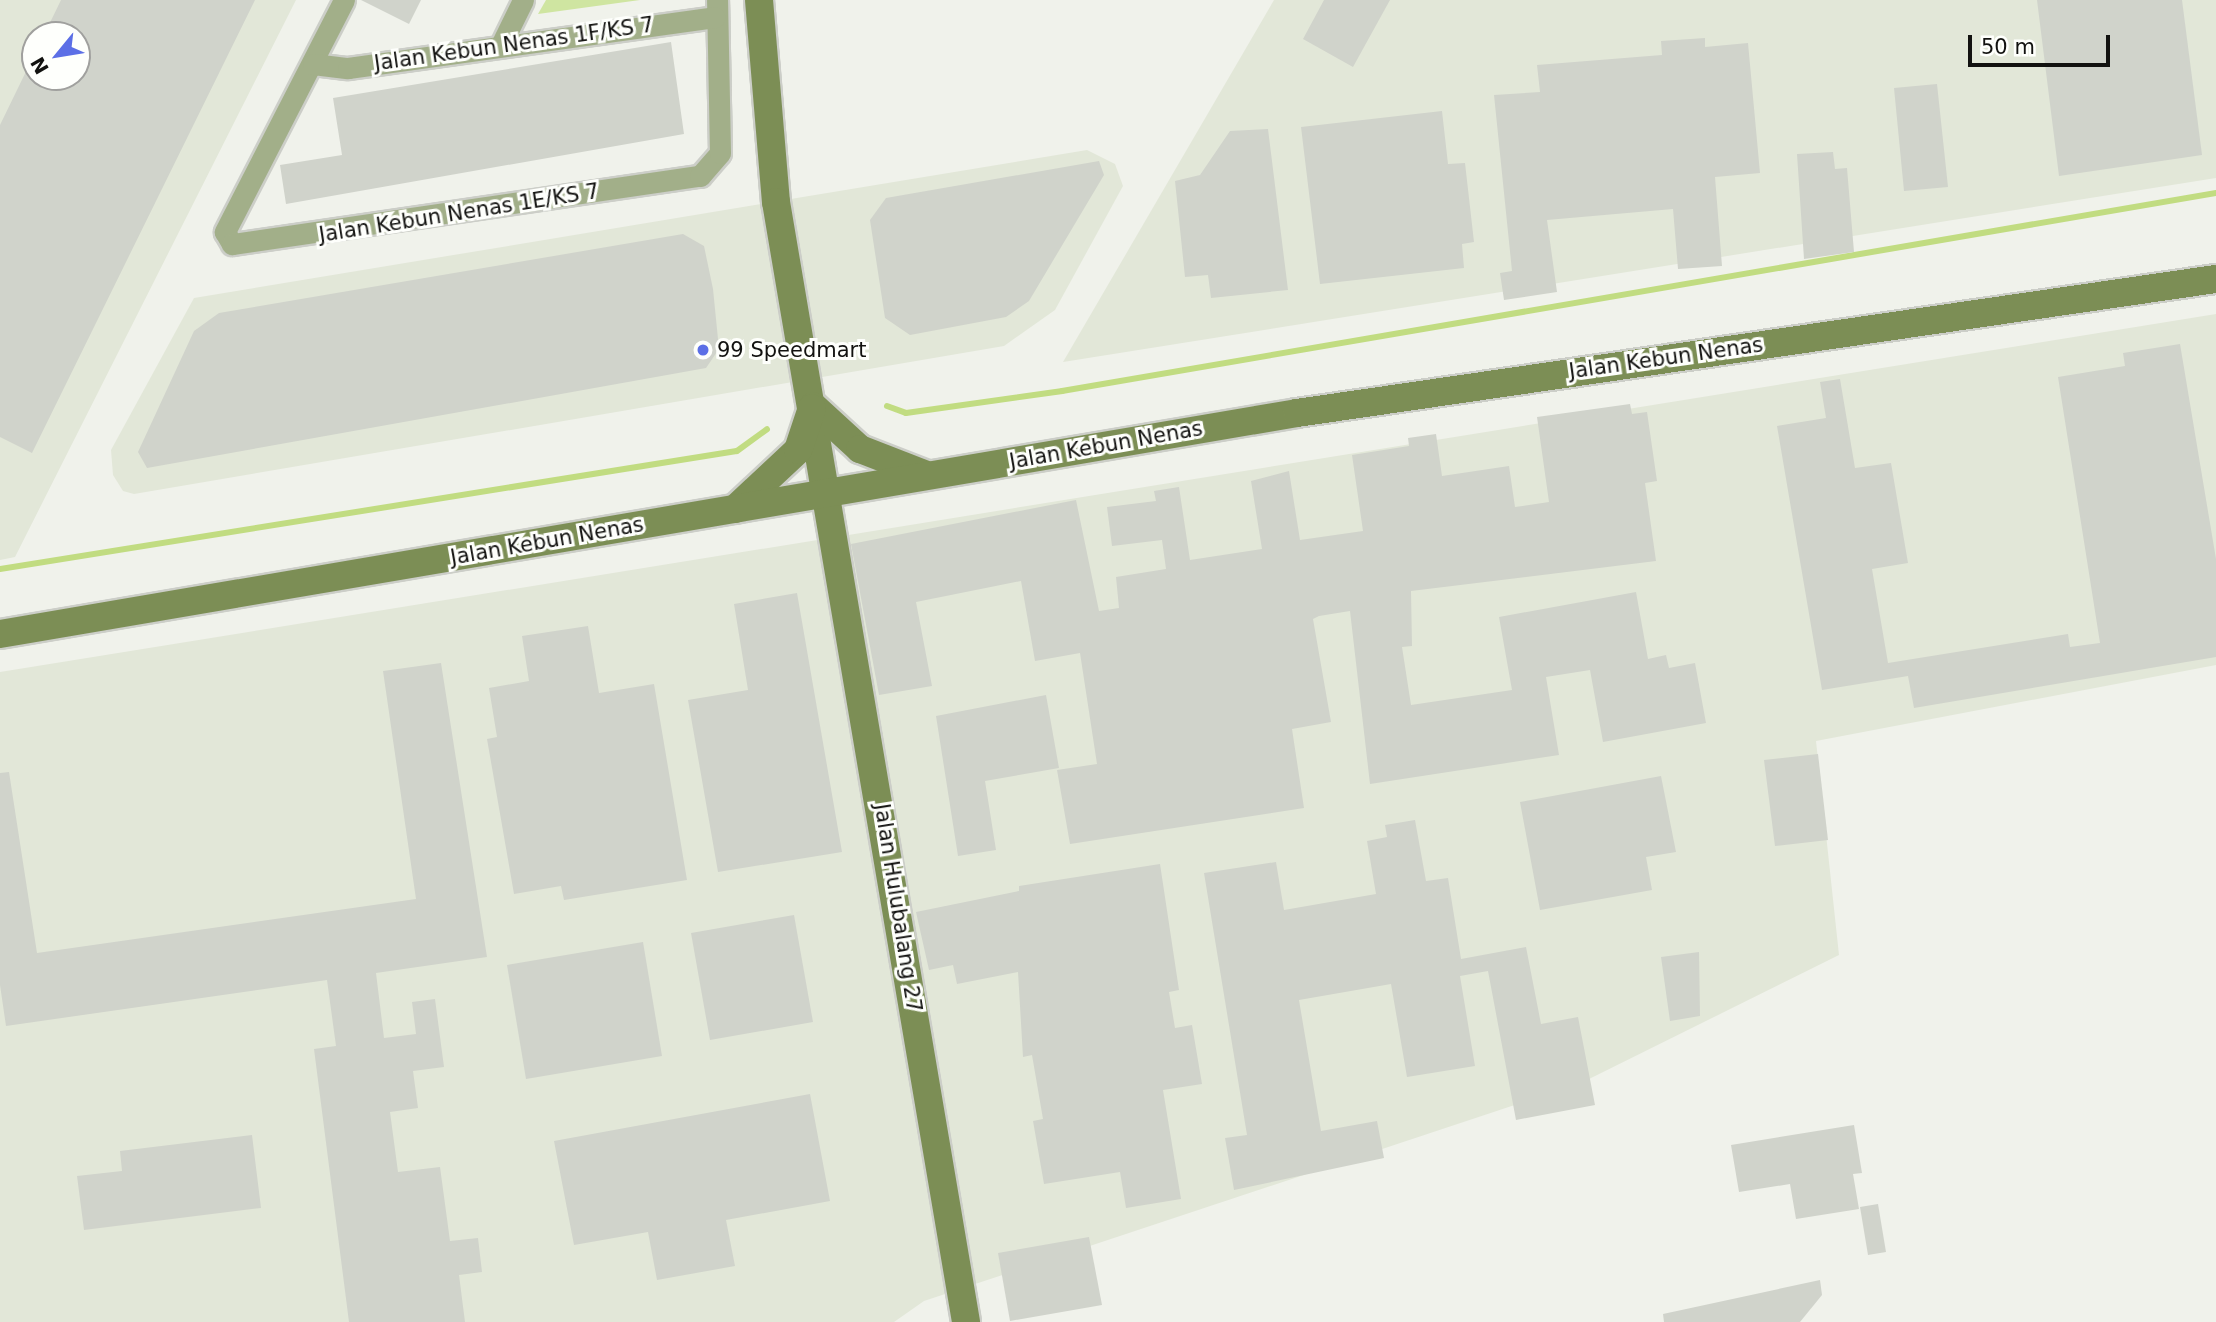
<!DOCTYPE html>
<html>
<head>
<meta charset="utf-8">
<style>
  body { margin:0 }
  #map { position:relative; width:2216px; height:1322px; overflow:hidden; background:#f0f2eb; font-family:"DejaVu Sans",sans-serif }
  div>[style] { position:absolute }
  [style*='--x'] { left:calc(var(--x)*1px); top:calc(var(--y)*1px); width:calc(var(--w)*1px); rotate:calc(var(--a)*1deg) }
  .built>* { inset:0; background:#e2e7d8 }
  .green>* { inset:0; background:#cfe5a1 }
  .stream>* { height:6px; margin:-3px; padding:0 3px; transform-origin:3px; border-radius:3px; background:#c1dc81 }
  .building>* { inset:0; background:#d0d3cb }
  .roads { filter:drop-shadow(2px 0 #cccec8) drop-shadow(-2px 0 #cccec8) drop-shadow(0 2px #cccec8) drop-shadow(0 -2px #cccec8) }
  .street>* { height:21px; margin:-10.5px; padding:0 10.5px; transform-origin:10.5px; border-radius:10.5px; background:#a2af89 }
  .secondary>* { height:28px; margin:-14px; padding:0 14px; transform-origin:14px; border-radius:14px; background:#7c8e55 }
  .dots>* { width:19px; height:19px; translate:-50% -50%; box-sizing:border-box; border:4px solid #fefffc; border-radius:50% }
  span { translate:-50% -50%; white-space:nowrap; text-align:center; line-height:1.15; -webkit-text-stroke:6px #fefffc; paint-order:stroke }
  .street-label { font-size:21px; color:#121210 }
  .poi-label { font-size:21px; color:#121210 }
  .left { translate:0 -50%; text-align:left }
  .north { position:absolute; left:21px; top:21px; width:70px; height:70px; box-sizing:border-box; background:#fefffc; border:2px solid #a0a09e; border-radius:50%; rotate:240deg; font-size:19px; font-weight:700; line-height:28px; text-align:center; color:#121210 }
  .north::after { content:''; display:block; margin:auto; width:24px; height:32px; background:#5c6fe6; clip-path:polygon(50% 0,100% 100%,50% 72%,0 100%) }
  .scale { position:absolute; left:1968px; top:35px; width:142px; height:32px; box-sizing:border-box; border:4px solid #121210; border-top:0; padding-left:9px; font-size:21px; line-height:24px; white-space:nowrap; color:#121210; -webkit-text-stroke:5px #fefffc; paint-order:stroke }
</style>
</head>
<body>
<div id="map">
  <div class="built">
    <div style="clip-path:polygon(evenodd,0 0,296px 0,15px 557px,0 560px,0 0,35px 35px,77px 35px,77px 77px,35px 77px,35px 35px)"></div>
    <div style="clip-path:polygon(1274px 0,2216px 0,2216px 178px,1063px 362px)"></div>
    <div style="clip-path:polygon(1087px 150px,1115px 164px,1123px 186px,1055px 310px,1004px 346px,134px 494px,123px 491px,113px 475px,111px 450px,194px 298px)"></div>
    <div style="clip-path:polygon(2216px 314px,2216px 665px,1816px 741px,1839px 955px,1581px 1083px,924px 1301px,894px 1322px,0 1322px,0 672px)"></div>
  </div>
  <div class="green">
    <div style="clip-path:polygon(546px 0,640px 0,538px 14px)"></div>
  </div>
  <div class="stream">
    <div style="--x:887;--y:406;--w:20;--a:20"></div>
    <div style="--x:906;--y:413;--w:158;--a:-8"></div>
    <div style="--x:1062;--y:391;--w:1171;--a:-9.74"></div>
    <div style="--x:0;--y:569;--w:746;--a:-9.1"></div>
    <div style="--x:737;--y:451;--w:37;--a:-36"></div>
  </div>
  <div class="building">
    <div style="clip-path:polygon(61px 0,255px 0,32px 453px,0 437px,0 125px,35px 53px,35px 77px,77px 77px,77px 35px,44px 35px)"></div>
    <div style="clip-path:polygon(361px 0,421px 0,409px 24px)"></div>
    <div style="clip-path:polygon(1324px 0,1390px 0,1353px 67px,1303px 39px)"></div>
    <div style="clip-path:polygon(2037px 0,2182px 0,2202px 155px,2059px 176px)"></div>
    <div style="clip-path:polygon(1705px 38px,1705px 47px,1748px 43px,1760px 173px,1715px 177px,1722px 266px,1678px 269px,1673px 209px,1547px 220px,1557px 292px,1504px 300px,1500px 273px,1512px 271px,1494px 95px,1540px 92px,1537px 65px,1662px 55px,1661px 41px)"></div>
    <div style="clip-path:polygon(671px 42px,684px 134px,286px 204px,280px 165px,342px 155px,333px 98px)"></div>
    <div style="clip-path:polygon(1937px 84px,1948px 187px,1904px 191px,1894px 88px)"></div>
    <div style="clip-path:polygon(1442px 111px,1448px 164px,1465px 163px,1474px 242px,1462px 244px,1464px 268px,1320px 284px,1301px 127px)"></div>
    <div style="clip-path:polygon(1268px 129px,1288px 290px,1211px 298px,1208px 275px,1185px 277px,1175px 181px,1200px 175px,1230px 131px)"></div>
    <div style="clip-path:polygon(1833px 152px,1835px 169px,1847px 168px,1854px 252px,1804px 259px,1797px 154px)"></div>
    <div style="clip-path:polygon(1099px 161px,1104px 175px,1029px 301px,1006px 317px,910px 335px,885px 318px,870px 220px,886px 198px)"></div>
    <div style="clip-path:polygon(683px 234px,704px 246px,713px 289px,719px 349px,706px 368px,147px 468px,138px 452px,194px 331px,219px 313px)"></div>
    <div style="clip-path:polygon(2180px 344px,2216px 559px,2216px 657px,1914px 708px,1908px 676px,1822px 690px,1777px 426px,1826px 418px,1820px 382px,1840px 379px,1855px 468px,1891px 463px,1908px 563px,1872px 569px,1888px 663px,2068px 634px,2070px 647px,2100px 643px,2058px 377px,2125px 366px,2123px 353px)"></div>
    <div style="clip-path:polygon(1630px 404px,1632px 414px,1647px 412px,1657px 481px,1645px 483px,1656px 561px,1411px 591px,1412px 646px,1402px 647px,1411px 705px,1512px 690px,1499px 617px,1636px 592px,1648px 659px,1666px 655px,1669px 668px,1695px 663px,1706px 723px,1603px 742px,1590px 670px,1546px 677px,1559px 755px,1370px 784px,1350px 611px,1319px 616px,1313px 619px,1331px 722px,1292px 729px,1304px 808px,1070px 844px,1057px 770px,1097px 764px,1080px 653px,1035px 661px,1021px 581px,916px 602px,932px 686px,879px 695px,851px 544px,1076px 500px,1099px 611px,1119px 608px,1116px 577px,1166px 569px,1162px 540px,1112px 546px,1107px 507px,1156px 501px,1154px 491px,1179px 487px,1190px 560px,1262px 549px,1251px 481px,1289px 471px,1300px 540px,1363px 531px,1352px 455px,1409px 446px,1408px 438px,1436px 434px,1442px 476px,1509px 466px,1515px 507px,1549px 502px,1537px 417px)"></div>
    <div style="clip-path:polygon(797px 593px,842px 852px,718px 872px,688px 700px,748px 690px,734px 604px)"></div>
    <div style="clip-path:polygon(588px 626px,599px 693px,654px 684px,687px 880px,564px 900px,561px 886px,514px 894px,487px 739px,497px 737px,489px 688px,529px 681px,522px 636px)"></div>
    <div style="clip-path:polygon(441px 663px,487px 957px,376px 973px,384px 1038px,416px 1034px,412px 1002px,435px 999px,444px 1067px,413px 1071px,418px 1108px,390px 1112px,398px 1172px,440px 1167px,450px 1241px,478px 1238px,482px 1272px,459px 1275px,465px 1322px,349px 1322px,314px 1049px,336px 1046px,327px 980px,6px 1026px,0 985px,0 773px,9px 772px,37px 953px,416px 899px,383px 671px)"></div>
    <div style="clip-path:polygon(1046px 695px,1059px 768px,985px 781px,996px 850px,958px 856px,936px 716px)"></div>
    <div style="clip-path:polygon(1818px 754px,1828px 840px,1775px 846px,1764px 760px)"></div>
    <div style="clip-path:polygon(1661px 776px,1676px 852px,1646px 857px,1652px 890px,1540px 910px,1520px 802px)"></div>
    <div style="clip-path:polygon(1415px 820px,1426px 881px,1448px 878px,1461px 959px,1526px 947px,1541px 1024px,1578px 1017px,1595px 1105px,1516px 1120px,1488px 971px,1460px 976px,1475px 1066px,1407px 1077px,1391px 984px,1299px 1000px,1321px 1131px,1377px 1121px,1384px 1158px,1234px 1190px,1225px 1138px,1247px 1135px,1204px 873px,1276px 862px,1284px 910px,1376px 894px,1367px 841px,1387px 837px,1385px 825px)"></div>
    <div style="clip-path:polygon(1160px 864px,1179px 990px,1169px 992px,1175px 1028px,1192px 1025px,1202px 1084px,1163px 1090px,1181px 1199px,1126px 1208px,1120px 1172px,1044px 1184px,1033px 1121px,1043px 1119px,1032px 1055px,1023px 1057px,1018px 972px,957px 984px,953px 965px,929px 970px,916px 912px,1019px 891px,1019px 886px)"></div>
    <div style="clip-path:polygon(794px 915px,813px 1022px,710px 1040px,691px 933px)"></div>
    <div style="clip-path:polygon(643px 942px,662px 1056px,526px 1079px,507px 965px)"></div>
    <div style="clip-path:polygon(1699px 952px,1700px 1016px,1670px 1021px,1661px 957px)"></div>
    <div style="clip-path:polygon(810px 1094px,830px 1201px,726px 1220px,735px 1266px,657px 1280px,648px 1232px,574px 1245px,554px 1141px)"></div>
    <div style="clip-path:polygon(1854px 1125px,1862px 1173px,1853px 1174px,1859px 1209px,1796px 1219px,1790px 1184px,1739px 1192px,1731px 1145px)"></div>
    <div style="clip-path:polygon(252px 1135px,261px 1208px,84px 1230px,77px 1176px,122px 1171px,120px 1151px)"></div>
    <div style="clip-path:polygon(1878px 1204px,1886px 1252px,1868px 1255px,1860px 1207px)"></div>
    <div style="clip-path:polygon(1089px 1237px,1102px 1305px,1010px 1321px,998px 1253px)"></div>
    <div style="clip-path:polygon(1820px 1280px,1822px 1295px,1800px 1322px,1664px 1322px,1663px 1314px)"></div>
  </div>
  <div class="roads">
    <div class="street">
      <div style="--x:344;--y:0;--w:261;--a:117.2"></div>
      <div style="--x:225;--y:232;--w:14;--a:60"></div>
      <div style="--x:232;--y:244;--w:473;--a:-8.3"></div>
      <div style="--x:700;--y:176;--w:30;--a:-49"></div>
      <div style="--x:720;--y:153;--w:153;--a:-91.1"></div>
      <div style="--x:501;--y:45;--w:50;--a:-63.9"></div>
      <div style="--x:313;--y:64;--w:35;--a:7"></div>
      <div style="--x:348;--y:68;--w:370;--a:-7.9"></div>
    </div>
    <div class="secondary">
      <div style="--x:759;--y:0;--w:203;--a:85.2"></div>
      <div style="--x:776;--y:202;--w:1136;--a:80.37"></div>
      <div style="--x:813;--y:406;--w:64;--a:42.5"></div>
      <div style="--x:860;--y:449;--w:69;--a:21.3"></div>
      <div style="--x:735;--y:509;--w:86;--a:-43.1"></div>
      <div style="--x:798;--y:450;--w:44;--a:-71.6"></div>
      <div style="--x:0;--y:634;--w:1316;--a:-9.67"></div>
      <div style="--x:1297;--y:413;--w:929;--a:-8.3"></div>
    </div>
  </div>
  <div class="dots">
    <div style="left:703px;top:350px;background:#5c6fe6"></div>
  </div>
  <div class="street-label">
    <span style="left:514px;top:44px;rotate:-8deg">Jalan Kebun Nenas 1F/KS 7</span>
    <span style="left:459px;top:213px;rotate:-9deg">Jalan Kebun Nenas 1E/KS 7</span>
    <span style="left:1666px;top:358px;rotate:-8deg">Jalan Kebun Nenas</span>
    <span style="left:1106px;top:445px;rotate:-10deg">Jalan Kebun Nenas</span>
    <span style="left:547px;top:541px;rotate:-10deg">Jalan Kebun Nenas</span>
    <span style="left:898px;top:908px;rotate:81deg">Jalan Hulubalang 27</span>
  </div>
  <div class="poi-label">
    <span class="left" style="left:717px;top:350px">99 Speedmart</span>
  </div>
  <div class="north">N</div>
  <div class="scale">50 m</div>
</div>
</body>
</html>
